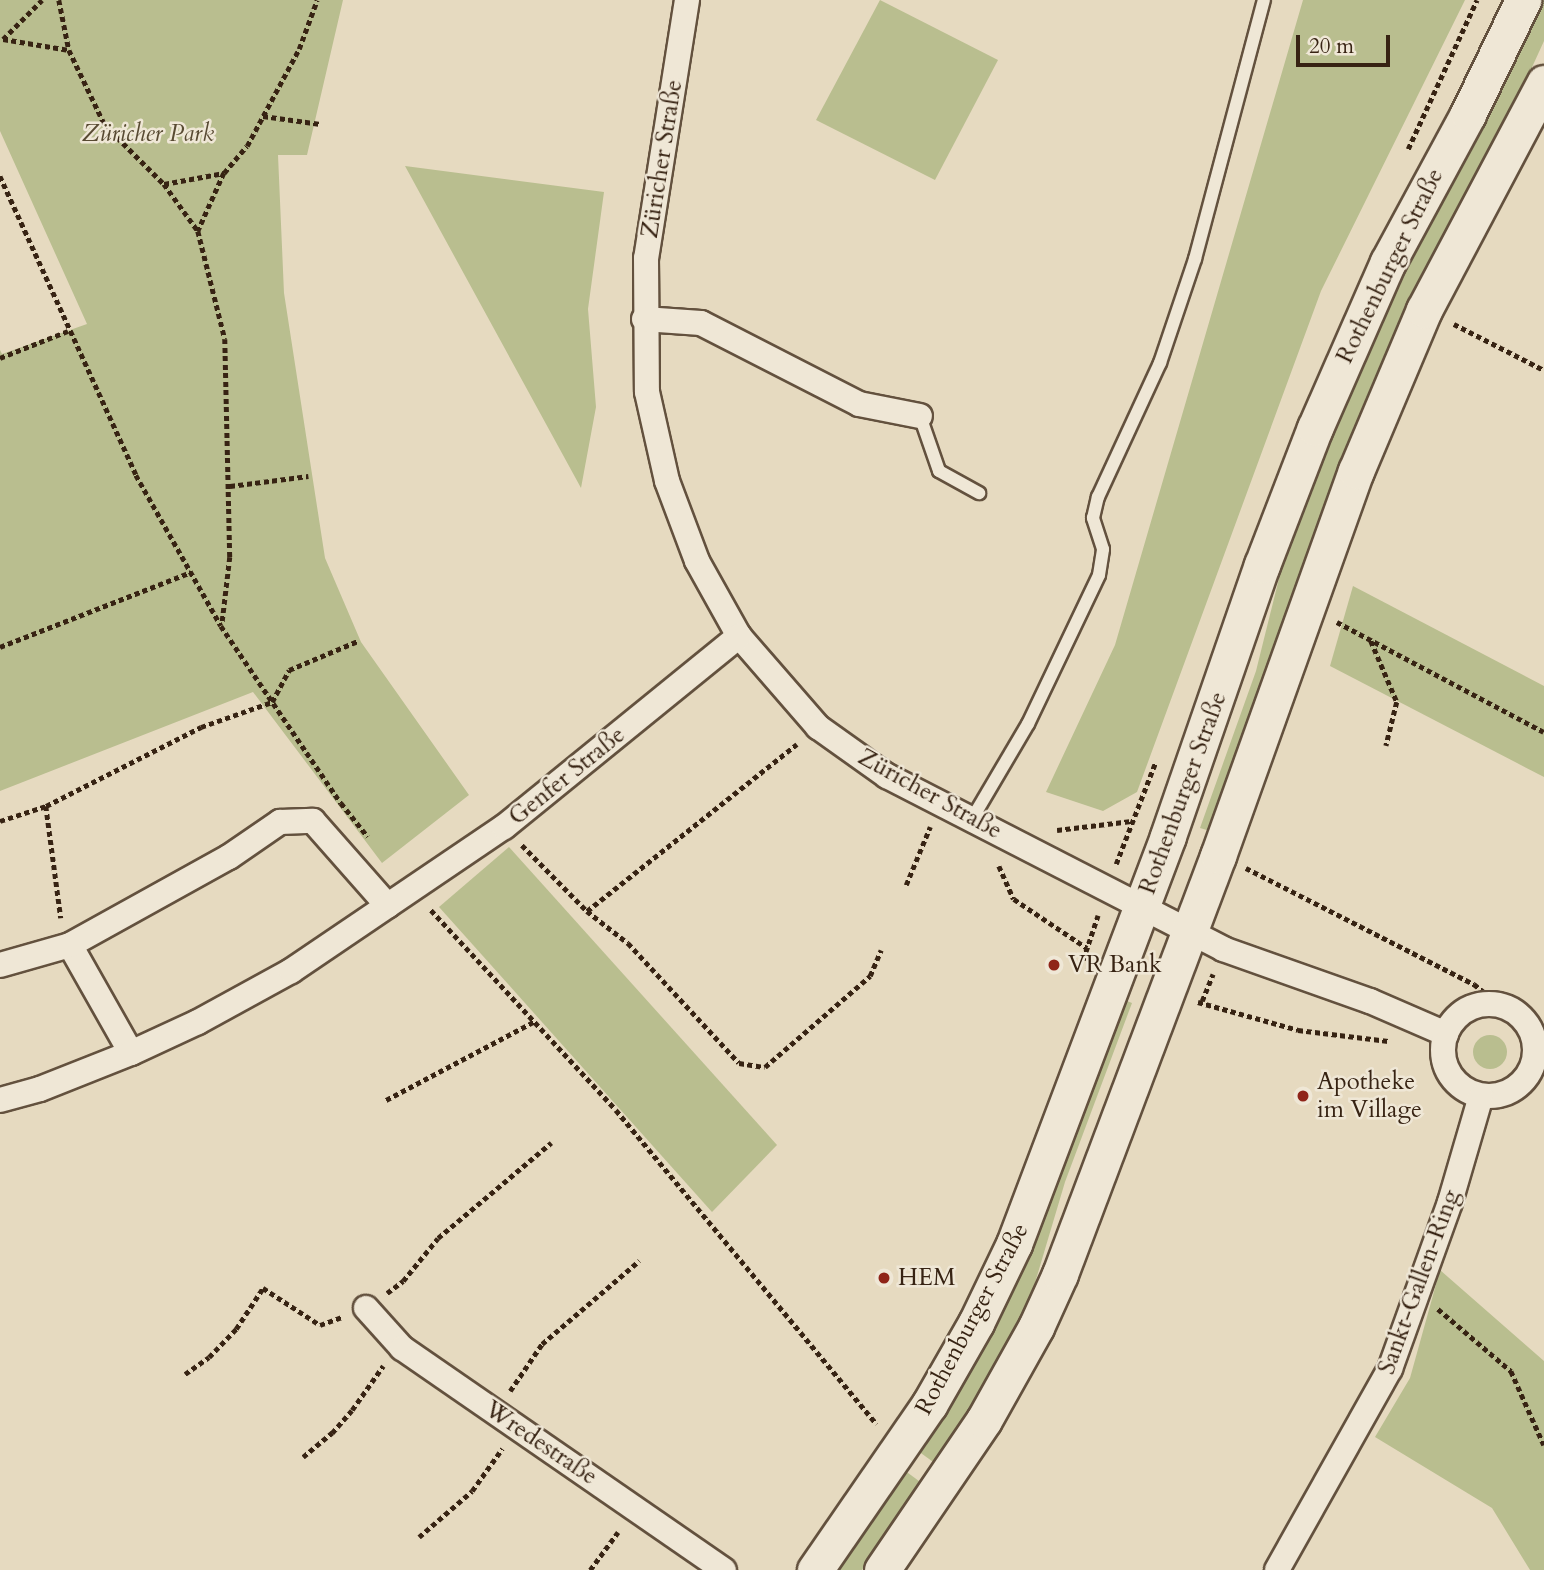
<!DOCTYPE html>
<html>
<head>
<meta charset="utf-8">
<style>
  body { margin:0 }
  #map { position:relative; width:1544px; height:1570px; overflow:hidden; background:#e6dac0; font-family:Cardo,serif }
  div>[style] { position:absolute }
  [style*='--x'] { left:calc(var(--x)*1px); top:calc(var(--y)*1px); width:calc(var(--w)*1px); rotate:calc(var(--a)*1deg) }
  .green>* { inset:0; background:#b9be8f }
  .round { border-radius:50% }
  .path>* { height:4.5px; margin-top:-2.25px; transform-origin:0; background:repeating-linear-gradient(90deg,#372313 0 5px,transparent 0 8.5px) }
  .roads { filter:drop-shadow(2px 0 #63513e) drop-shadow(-2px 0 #63513e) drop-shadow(0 2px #63513e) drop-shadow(0 -2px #63513e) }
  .service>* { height:12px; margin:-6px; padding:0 6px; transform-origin:6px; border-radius:6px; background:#efe7d6 }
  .minor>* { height:24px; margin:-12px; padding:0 12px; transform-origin:12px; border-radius:12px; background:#efe7d6 }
  .minor>.ring { margin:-12px; padding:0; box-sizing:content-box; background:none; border:24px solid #efe7d6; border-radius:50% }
  .secondary>* { height:35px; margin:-17.5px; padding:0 17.5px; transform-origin:17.5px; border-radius:17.5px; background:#efe7d6 }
  .dots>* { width:19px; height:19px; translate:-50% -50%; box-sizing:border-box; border:4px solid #efe7d6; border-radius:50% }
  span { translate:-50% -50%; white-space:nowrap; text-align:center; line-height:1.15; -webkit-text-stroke:5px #efe7d6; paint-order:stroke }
  .park-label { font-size:24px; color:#584a32; font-style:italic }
  .street-label { font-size:24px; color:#372313 }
  .poi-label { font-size:24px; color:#372313 }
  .left { translate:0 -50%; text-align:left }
  .scale { position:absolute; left:1296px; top:35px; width:94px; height:32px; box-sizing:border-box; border:4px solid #372313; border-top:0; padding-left:9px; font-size:21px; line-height:24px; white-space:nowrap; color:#372313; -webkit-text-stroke:5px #efe7d6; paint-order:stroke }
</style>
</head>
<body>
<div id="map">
  <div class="green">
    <div style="clip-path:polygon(0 0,343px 0,307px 155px,278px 155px,284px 293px,325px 558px,361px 642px,469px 795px,382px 863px,253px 692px,0 791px,0 350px,2px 354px,87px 324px,0 131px)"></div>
    <div style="clip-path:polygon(880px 0,998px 60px,935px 180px,816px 120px)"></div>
    <div style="clip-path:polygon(1303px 0,1465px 0,1321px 291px,1137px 792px,1103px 811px,1046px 792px,1115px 645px)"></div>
    <div style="clip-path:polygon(1538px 0,1544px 0,1544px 41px,1513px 109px,1420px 279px,1321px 513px,1210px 831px,1200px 828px,1256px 671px,1294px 518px,1366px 345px)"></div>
    <div style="clip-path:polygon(405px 166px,604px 192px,588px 309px,596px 407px,581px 488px)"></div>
    <div style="clip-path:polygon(1353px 586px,1544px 686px,1544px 777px,1330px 666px)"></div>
    <div style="clip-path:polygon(509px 847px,777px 1145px,712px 1212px,439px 907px)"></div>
    <div style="clip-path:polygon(1122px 999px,1132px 1003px,1065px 1182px,1029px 1303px,1002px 1358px,936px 1464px,918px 1451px)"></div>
    <div class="round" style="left:1473px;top:1035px;width:34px;height:34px"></div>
    <div style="clip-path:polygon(1440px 1270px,1544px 1361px,1544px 1570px,1530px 1570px,1492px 1508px,1375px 1437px,1410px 1378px)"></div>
    <div style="clip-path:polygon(904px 1470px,923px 1484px,862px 1570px,833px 1570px)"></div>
  </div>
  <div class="path">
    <div style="--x:59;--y:0;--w:51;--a:78.7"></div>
    <div style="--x:69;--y:50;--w:83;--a:64.4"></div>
    <div style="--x:105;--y:125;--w:83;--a:45"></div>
    <div style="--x:164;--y:184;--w:58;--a:54.1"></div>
    <div style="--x:198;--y:231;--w:111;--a:76"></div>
    <div style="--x:225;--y:339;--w:218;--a:88.7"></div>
    <div style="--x:230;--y:557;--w:68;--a:96.7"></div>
    <div style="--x:3;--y:39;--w:67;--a:9.5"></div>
    <div style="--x:3;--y:39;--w:55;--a:-45"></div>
    <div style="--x:263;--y:116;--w:58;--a:8"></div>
    <div style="--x:1408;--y:149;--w:164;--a:-65.2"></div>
    <div style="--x:224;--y:173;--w:35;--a:-50"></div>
    <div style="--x:247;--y:146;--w:110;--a:-61.8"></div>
    <div style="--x:299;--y:49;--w:52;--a:-69.8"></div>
    <div style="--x:0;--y:176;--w:328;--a:65.5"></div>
    <div style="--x:136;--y:475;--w:173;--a:60.6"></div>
    <div style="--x:221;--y:626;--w:214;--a:55.9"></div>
    <div style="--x:341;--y:803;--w:43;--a:51.5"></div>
    <div style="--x:164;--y:184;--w:61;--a:-10.4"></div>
    <div style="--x:224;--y:173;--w:64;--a:114.1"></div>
    <div style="--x:1454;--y:324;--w:101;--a:27.1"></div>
    <div style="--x:0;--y:358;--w:73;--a:-21.7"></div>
    <div style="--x:230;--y:486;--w:79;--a:-7.3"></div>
    <div style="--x:1337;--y:622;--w:234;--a:28"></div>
    <div style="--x:1371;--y:641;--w:66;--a:66.9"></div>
    <div style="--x:1397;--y:702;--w:45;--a:104"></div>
    <div style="--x:0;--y:647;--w:205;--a:-21.4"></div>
    <div style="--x:46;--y:806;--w:113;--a:82.4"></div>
    <div style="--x:0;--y:821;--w:48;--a:-18.1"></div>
    <div style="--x:46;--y:806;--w:174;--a:-27"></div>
    <div style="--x:201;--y:727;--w:75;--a:-19.4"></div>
    <div style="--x:272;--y:702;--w:36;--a:-62"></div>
    <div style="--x:289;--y:670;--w:75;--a:-22.8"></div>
    <div style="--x:1057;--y:830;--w:75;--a:-6.9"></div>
    <div style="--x:522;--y:845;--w:93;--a:45.4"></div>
    <div style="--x:587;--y:911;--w:52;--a:38"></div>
    <div style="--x:628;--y:943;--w:163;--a:47.2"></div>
    <div style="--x:739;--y:1063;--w:26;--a:9"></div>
    <div style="--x:765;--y:1067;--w:139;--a:-40.9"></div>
    <div style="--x:870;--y:976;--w:28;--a:-67"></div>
    <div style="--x:1116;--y:864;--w:110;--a:-68.8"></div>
    <div style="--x:999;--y:866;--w:36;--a:66"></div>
    <div style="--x:1014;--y:899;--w:88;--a:33.9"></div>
    <div style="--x:1246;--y:868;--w:256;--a:27"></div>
    <div style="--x:1474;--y:984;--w:33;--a:39"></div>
    <div style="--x:906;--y:885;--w:63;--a:-67.5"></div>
    <div style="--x:431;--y:910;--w:272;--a:47.2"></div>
    <div style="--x:616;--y:1110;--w:408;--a:50.3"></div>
    <div style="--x:587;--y:911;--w:268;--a:-38.5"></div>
    <div style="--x:1083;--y:960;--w:47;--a:-71.6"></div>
    <div style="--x:1202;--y:1001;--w:29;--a:-68"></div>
    <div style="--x:1198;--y:1002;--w:104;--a:15.6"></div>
    <div style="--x:1298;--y:1030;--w:91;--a:7"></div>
    <div style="--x:386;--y:1100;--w:169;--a:-27.9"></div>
    <div style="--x:387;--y:1293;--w:20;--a:-37"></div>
    <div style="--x:403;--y:1281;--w:55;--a:-50.9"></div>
    <div style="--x:438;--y:1238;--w:148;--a:-40.1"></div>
    <div style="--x:1438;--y:1309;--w:96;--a:40.3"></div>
    <div style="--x:1511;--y:1371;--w:81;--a:66"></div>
    <div style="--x:185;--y:1374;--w:29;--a:-35"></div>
    <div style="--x:209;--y:1357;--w:39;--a:-46"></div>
    <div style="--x:236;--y:1329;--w:49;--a:-56.6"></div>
    <div style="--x:263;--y:1288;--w:68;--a:33"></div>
    <div style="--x:320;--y:1325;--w:23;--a:-20"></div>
    <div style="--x:510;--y:1391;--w:57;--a:-55.8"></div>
    <div style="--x:542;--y:1344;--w:128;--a:-40.6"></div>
    <div style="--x:303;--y:1457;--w:38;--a:-40"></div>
    <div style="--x:332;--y:1433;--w:30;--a:-49"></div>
    <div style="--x:352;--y:1410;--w:54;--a:-54.8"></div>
    <div style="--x:419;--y:1537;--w:70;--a:-41"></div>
    <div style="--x:472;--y:1491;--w:52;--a:-54.5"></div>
    <div style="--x:590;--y:1570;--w:47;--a:-53.6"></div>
  </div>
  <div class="roads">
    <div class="service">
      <div style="--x:920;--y:416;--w:58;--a:70.9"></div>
      <div style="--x:939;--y:471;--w:46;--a:28.8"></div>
      <div style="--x:972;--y:819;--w:110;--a:-59.5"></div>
      <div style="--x:1028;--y:724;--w:165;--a:-64.5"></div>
      <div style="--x:1099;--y:575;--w:26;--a:-81"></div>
      <div style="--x:1103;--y:549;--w:33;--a:-108"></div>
      <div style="--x:1093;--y:518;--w:22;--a:-77"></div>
      <div style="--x:1098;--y:497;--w:148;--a:-65.2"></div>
      <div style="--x:1160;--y:363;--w:110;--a:-71.4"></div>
      <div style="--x:1195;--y:259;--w:268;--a:-75.1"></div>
    </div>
    <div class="minor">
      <div style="--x:687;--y:0;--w:261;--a:99"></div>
      <div style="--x:646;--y:258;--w:134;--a:89.6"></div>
      <div style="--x:647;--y:392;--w:91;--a:77.3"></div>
      <div style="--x:667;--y:481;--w:85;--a:69.4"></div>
      <div style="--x:697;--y:561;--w:86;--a:60.8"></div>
      <div style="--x:739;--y:636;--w:121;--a:49"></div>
      <div style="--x:818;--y:727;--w:85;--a:35.4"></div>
      <div style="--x:887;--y:776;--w:378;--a:27.2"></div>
      <div style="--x:1223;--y:949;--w:156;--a:19.5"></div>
      <div style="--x:1370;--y:1001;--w:83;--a:23.5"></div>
      <div style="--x:644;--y:319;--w:57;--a:4"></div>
      <div style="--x:701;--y:323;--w:178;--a:27.1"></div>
      <div style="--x:859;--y:404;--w:62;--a:11.1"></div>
      <div style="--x:70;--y:945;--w:124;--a:60.5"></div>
      <div style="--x:0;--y:965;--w:73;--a:-15.9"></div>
      <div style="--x:70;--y:945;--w:182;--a:-29"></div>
      <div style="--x:229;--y:857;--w:62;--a:-34.5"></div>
      <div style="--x:280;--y:822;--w:33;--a:-2"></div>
      <div style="--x:313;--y:821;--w:113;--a:48.6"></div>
      <div class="ring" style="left:1443px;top:1004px;width:68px;height:68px"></div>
      <div style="--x:0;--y:1100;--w:41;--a:-15.4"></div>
      <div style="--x:40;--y:1089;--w:98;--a:-21.6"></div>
      <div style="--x:131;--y:1053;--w:74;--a:-24.8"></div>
      <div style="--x:198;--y:1022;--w:106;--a:-28.7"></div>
      <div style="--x:291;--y:971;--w:257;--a:-34.1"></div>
      <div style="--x:504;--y:827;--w:303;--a:-39.1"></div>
      <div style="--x:366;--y:1308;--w:54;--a:48"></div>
      <div style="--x:402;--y:1348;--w:391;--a:34.6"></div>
      <div style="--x:1277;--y:1570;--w:231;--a:-60.7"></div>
      <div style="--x:1390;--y:1369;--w:177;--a:-70.2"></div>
      <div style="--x:1450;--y:1202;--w:110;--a:-73.7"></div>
    </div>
    <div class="secondary">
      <div style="--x:815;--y:1570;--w:201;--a:-55.4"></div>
      <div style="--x:929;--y:1405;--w:95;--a:-60.2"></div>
      <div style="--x:976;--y:1323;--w:88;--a:-64.3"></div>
      <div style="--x:1014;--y:1244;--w:436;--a:-69.3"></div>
      <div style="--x:1168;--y:836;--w:287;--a:-70.9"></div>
      <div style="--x:1262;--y:565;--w:147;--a:-68.9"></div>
      <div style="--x:1315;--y:428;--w:181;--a:-66.3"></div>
      <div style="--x:1388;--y:262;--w:168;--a:-61.6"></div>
      <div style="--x:1468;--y:114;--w:127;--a:-64.2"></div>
      <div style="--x:882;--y:1570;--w:181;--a:-55.8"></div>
      <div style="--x:984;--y:1420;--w:107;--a:-60.8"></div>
      <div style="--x:1036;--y:1327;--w:58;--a:-65.6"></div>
      <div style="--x:1060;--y:1274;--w:447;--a:-69.3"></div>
      <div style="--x:1218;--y:856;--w:409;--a:-70.3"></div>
      <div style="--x:1356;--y:471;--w:175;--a:-67.1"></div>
      <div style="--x:1424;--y:310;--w:257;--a:-62.1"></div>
    </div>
  </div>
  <div class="dots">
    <div style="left:1054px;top:965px;background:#8f2418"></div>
    <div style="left:1303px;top:1096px;background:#8f2418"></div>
    <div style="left:884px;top:1278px;background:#8f2418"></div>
  </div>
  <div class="park-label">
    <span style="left:148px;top:134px">Züricher Park</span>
  </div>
  <div class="street-label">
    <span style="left:662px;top:159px;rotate:-81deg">Züricher Straße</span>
    <span style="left:1390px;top:266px;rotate:-64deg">Rothenburger Straße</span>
    <span style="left:567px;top:776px;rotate:-39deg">Genfer Straße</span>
    <span style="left:1183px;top:793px;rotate:-70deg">Rothenburger Straße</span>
    <span style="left:930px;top:794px;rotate:29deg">Züricher Straße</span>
    <span style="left:1419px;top:1282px;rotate:-70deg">Sankt-Gallen-Ring</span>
    <span style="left:972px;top:1319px;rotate:-62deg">Rothenburger Straße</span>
    <span style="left:541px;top:1443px;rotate:34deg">Wredestraße</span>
  </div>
  <div class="poi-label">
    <span class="left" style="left:1068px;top:965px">VR Bank</span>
    <span class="left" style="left:1317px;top:1096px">Apotheke<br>im Village</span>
    <span class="left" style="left:898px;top:1278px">HEM</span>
  </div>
  <div class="scale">20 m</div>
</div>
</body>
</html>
